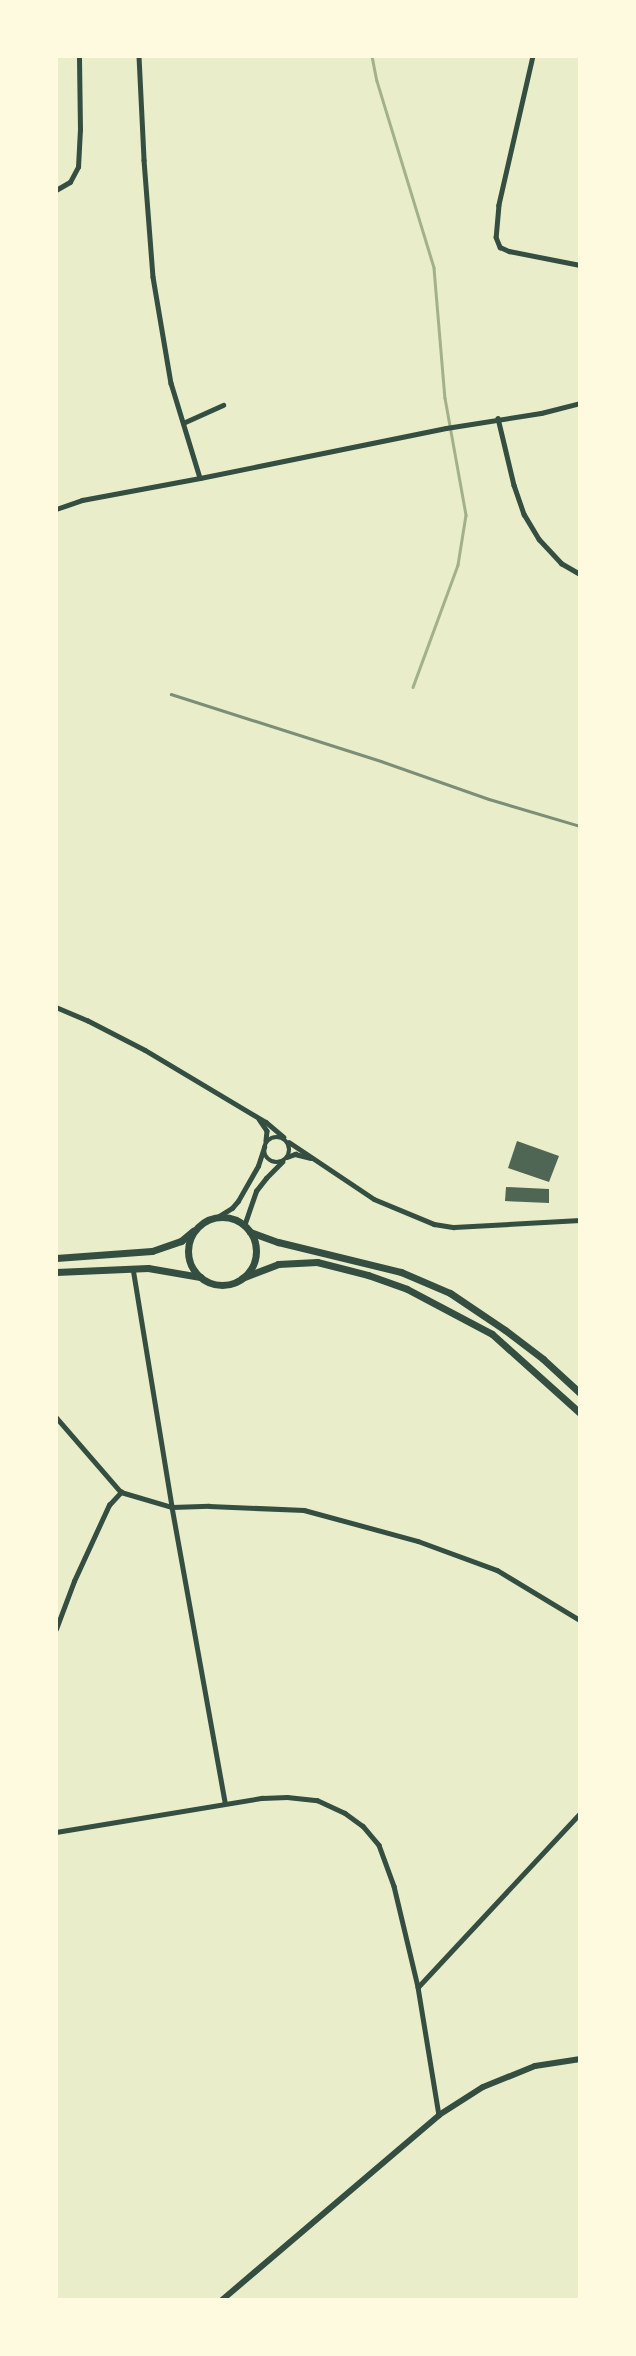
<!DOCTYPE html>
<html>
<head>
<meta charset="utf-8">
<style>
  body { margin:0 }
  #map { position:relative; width:636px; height:2356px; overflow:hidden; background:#e9edc9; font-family:"Sofia Sans Condensed",sans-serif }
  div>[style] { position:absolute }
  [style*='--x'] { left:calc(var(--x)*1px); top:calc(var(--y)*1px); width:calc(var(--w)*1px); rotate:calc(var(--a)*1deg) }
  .stream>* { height:2.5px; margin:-1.25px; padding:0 1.25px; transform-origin:1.25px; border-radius:1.25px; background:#a3b18a }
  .building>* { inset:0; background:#4f6655 }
  .minor>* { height:4.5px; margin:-2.25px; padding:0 2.25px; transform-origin:2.25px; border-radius:2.25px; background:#344e41 }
  .minor>.ring { margin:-2.25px; padding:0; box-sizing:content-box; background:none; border:4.5px solid #344e41; border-radius:50% }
  .tertiary>* { height:5px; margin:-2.5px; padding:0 2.5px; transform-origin:2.5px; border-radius:2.5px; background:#344e41 }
  .secondary>* { height:6px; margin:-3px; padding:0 3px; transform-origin:3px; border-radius:3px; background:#344e41 }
  .primary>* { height:7px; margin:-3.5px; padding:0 3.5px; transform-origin:3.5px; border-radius:3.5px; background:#344e41 }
  .primary>.ring { margin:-3.5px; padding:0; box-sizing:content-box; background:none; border:7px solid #344e41; border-radius:50% }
  .rail>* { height:2.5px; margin:-1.25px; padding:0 1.25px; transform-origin:1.25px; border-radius:1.25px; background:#7c8e77 }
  span { translate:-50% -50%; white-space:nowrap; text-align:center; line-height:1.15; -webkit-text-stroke:4px #fefae0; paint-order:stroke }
  .frame { position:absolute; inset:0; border:58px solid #fefae0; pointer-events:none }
</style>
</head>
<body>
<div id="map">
  <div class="stream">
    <div style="--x:372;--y:56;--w:25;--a:79"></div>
    <div style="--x:377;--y:81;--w:195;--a:73"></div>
    <div style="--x:434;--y:268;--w:130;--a:85.2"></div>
    <div style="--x:445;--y:398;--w:119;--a:79.8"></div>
    <div style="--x:466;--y:515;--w:51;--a:99.1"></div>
    <div style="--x:458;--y:565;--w:130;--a:110.2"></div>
  </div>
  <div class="building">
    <div style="clip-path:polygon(517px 1141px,559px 1156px,549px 1182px,508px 1168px)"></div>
    <div style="clip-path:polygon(506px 1187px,549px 1189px,549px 1203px,505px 1201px)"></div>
  </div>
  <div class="minor">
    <div style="--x:139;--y:56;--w:104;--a:87.2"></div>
    <div style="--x:144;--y:160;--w:117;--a:85.6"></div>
    <div style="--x:153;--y:277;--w:108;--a:80.4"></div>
    <div style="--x:171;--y:383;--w:99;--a:73"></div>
    <div style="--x:533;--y:56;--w:153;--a:102.9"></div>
    <div style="--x:499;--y:205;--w:32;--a:95"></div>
    <div style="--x:496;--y:237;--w:11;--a:68"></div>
    <div style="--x:500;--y:247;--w:10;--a:24"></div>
    <div style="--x:509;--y:251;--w:72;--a:11.2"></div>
    <div style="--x:56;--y:190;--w:16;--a:-30"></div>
    <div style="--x:70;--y:182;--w:17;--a:-62"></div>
    <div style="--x:78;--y:167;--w:37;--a:-87"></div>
    <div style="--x:80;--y:130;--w:74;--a:-90.8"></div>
    <div style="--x:498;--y:418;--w:69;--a:76.6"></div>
    <div style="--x:514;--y:485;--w:31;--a:71"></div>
    <div style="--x:524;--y:514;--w:29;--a:59"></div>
    <div style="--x:539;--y:539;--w:33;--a:47"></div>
    <div style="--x:561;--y:563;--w:22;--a:30"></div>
    <div style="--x:183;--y:423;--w:44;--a:-24.2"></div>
    <div style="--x:56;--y:1007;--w:34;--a:23"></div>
    <div style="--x:87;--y:1020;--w:65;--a:27.3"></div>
    <div style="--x:145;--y:1050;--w:141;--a:30.8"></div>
    <div style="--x:266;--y:1122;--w:23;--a:40"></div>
    <div style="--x:259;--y:1119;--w:14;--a:56"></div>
    <div style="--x:267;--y:1131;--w:10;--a:96"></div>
    <div class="ring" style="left:264px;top:1137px;width:21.5px;height:21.5px"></div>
    <div style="--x:289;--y:1142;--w:102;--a:33.8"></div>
    <div style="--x:374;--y:1199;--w:65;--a:22.6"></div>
    <div style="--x:434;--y:1224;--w:20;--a:9"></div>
    <div style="--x:454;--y:1227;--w:126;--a:-3.2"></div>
    <div style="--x:287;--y:1157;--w:9;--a:-21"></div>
    <div style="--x:295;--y:1154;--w:16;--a:14"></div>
    <div style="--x:216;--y:1218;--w:19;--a:-32"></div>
    <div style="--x:232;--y:1208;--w:9;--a:-49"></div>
    <div style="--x:238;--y:1201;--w:40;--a:-60.3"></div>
    <div style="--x:258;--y:1166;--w:20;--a:-72"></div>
    <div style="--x:244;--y:1226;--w:37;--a:-71"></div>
    <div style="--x:256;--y:1191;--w:16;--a:-52"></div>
    <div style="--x:266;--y:1178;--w:23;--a:-45"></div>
    <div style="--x:133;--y:1268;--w:242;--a:80.7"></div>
    <div style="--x:172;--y:1507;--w:301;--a:79.8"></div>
    <div style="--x:56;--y:1417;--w:99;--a:49.1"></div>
    <div style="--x:56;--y:1629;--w:51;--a:-69.4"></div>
    <div style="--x:74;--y:1581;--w:84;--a:-65.3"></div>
    <div style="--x:109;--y:1505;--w:18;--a:-47"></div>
    <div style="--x:121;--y:1492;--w:53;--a:16.4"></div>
    <div style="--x:172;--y:1507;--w:37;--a:-2"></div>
    <div style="--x:209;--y:1506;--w:95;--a:2.4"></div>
    <div style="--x:304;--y:1510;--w:118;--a:15.2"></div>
    <div style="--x:418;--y:1541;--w:84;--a:20.2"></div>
    <div style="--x:497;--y:1570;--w:97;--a:31.1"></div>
    <div style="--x:56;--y:1832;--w:209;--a:-9.4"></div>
    <div style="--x:262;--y:1798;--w:25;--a:-2"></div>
    <div style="--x:287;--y:1797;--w:30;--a:6"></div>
    <div style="--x:317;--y:1800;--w:31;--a:25"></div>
    <div style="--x:345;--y:1813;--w:22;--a:36"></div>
    <div style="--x:363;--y:1826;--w:25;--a:50"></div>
    <div style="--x:379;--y:1845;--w:44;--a:69.9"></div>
    <div style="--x:394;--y:1886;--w:104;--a:76.6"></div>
    <div style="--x:418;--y:1987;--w:130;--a:80.7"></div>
    <div style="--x:418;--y:1987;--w:238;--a:-47"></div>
  </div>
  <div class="tertiary">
    <div style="--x:56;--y:509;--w:28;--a:-19"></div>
    <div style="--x:82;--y:500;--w:120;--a:-10.6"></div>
    <div style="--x:200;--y:478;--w:251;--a:-11.5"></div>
    <div style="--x:446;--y:428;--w:96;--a:-9"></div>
    <div style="--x:541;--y:413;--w:40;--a:-14.4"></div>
  </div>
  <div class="secondary">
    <div style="--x:222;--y:2300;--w:285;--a:-40.4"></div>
    <div style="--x:439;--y:2115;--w:52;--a:-32.5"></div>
    <div style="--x:483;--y:2087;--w:56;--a:-22"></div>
    <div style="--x:535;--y:2066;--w:46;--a:-8.8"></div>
  </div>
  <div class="primary">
    <div class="ring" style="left:188px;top:1217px;width:61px;height:61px"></div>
    <div style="--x:250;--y:1232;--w:30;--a:20"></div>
    <div style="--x:278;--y:1242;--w:127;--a:13.7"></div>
    <div style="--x:401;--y:1272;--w:53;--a:23.2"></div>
    <div style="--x:450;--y:1293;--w:66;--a:33.9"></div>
    <div style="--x:505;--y:1330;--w:48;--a:37.3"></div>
    <div style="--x:543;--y:1359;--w:50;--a:42.6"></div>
    <div style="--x:56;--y:1258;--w:96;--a:-4.2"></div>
    <div style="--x:152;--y:1251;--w:31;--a:-19"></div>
    <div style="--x:181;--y:1241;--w:16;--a:-40"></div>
    <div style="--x:56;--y:1272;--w:92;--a:-2.5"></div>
    <div style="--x:148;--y:1268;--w:53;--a:9.8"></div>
    <div style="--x:242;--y:1278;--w:39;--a:-21"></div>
    <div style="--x:278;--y:1264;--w:39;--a:-3"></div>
    <div style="--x:317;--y:1262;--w:53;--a:14.3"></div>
    <div style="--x:368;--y:1275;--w:41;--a:19.7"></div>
    <div style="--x:407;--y:1289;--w:96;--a:27.9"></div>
    <div style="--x:492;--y:1334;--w:118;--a:41.9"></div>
  </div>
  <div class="rail">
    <div style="--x:171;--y:694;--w:220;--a:17.7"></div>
    <div style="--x:381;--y:761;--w:114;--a:19.4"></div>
    <div style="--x:489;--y:799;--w:95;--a:16.5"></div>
  </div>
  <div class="frame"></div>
</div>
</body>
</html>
